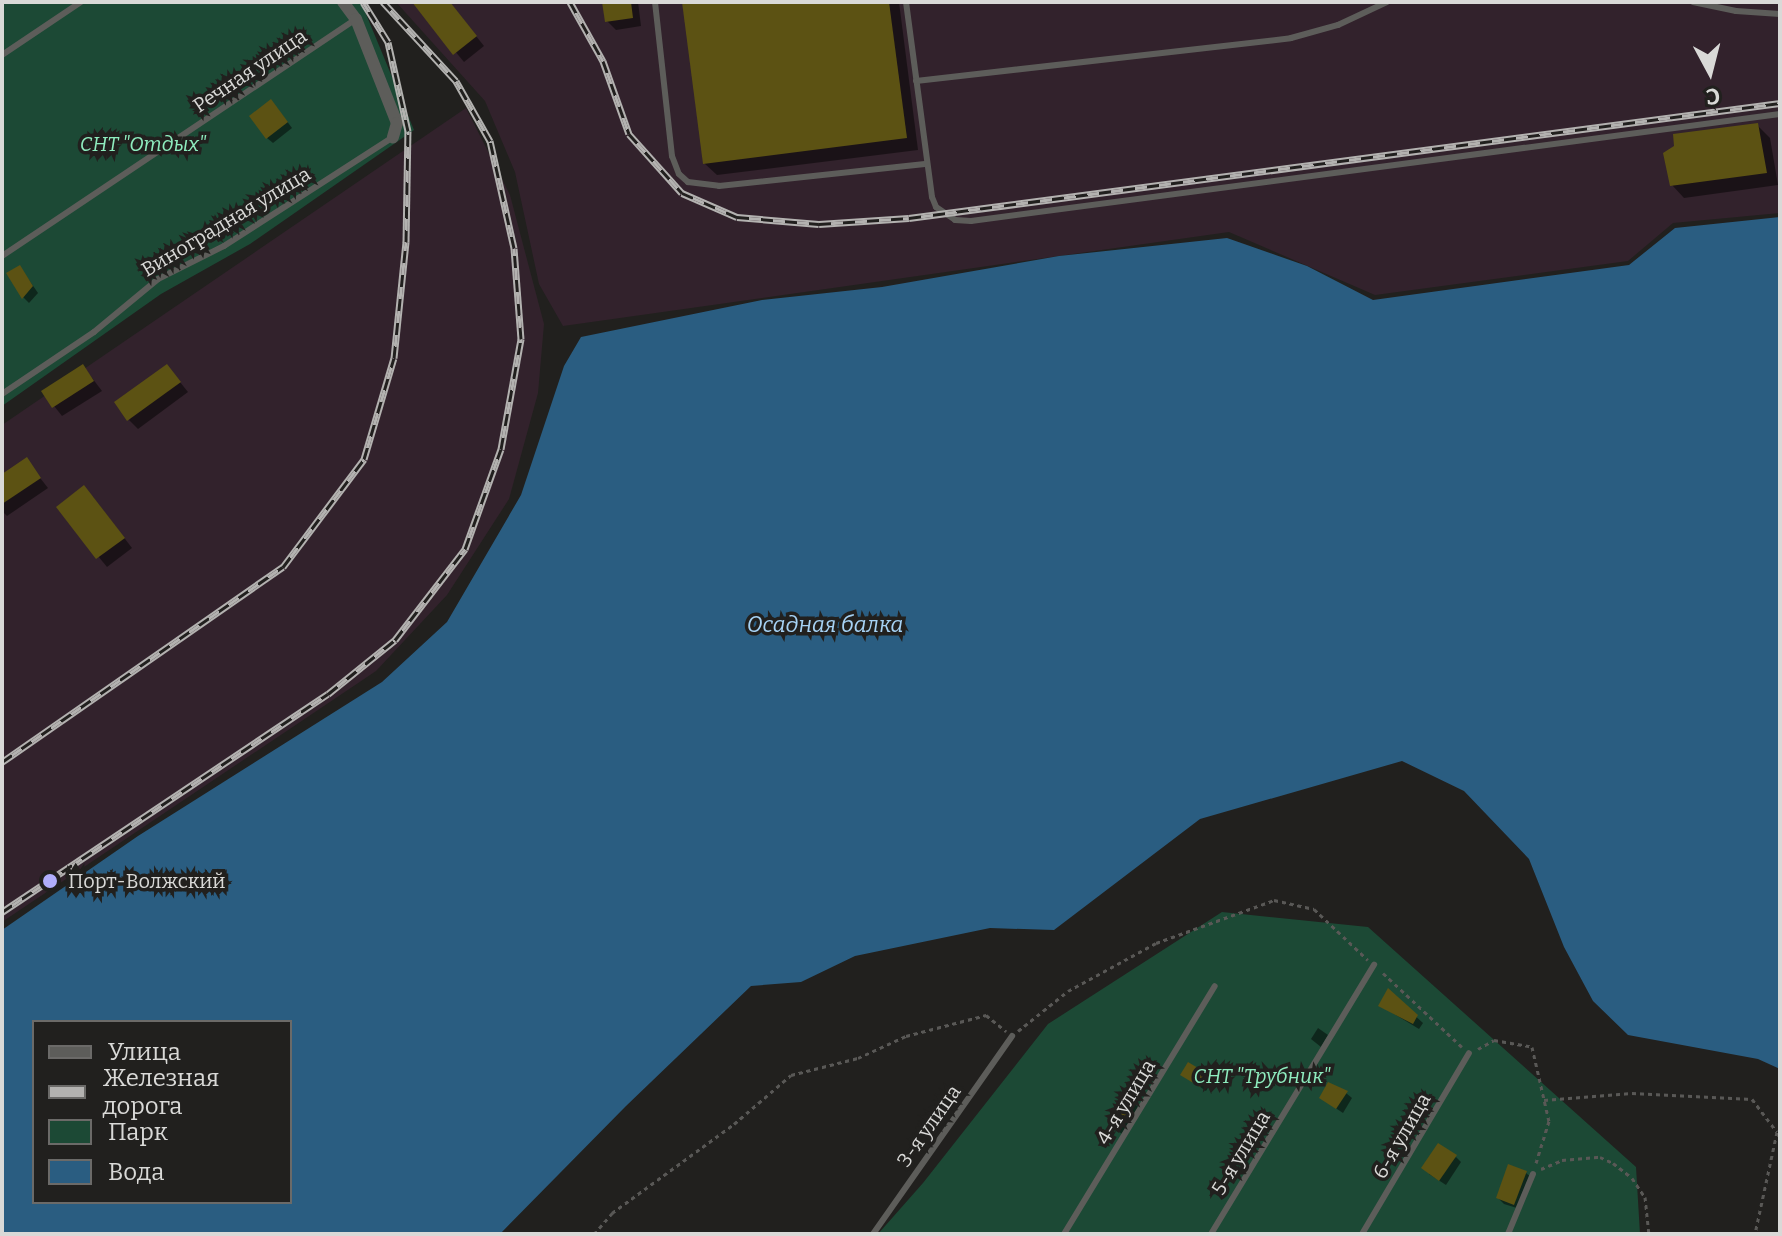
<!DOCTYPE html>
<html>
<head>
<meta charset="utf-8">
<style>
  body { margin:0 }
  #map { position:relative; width:1782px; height:1236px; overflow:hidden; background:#21201e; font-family:Bitter,serif }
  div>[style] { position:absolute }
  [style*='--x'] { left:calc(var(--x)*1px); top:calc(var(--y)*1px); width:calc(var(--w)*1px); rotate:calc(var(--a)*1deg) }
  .industrial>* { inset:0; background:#32222c }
  .green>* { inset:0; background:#1c4935 }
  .water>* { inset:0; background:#2a5d81 }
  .shadow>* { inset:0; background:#0007 }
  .building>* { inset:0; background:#5c5213 }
  .path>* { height:3px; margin-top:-1.5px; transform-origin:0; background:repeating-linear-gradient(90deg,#595856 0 4px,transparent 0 8px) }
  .lane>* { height:6px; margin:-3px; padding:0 3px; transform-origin:3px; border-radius:3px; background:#5d5d5a }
  .street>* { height:12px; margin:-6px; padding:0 6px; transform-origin:6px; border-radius:6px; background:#5d5d5a }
  .rail>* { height:7px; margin-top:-3.5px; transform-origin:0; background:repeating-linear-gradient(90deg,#21201e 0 12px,#b3b2b0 0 24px); box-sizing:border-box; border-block:2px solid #b3b2b0 }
  .dots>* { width:22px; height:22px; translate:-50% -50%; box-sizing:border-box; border:4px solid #21201e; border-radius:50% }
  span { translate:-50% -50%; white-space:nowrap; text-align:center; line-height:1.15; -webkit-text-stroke:7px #21201e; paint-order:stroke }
  .street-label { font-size:20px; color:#d9d9d7 }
  .park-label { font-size:20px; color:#8fedbf; font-style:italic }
  .poi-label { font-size:20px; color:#d9d9d7 }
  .left { translate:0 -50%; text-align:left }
  .water-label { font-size:22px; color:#a6d2f4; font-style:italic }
  .frame { position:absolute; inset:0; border:4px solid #d9d9d7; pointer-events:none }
  .legend { position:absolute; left:32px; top:1020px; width:260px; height:184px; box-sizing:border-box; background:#21201e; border:2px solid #6b6a68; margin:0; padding:10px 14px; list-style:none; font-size:24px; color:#d9d9d7 }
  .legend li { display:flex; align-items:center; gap:16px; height:40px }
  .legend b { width:40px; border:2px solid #6b6a68 }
  .north { position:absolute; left:1670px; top:32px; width:80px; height:80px; -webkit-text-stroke:6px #21201e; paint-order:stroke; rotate:173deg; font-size:22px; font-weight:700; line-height:32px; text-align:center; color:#d9d9d7 }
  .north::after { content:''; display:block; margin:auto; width:28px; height:36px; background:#d9d9d7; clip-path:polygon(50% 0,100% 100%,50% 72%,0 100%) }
</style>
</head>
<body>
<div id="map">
  <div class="industrial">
    <div style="clip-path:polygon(396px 2px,1780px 2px,1780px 213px,1673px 223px,1628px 261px,1375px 295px,1229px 232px,563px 326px,539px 284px,515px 172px,485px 101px)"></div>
    <div style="clip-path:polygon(466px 108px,510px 195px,544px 324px,538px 393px,509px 499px,447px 595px,376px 671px,2px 922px,2px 425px)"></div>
  </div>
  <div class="green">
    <div style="clip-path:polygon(2px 2px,361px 2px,414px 130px,250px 244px,161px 294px,2px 406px)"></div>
    <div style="clip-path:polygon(1222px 912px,1368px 927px,1636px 1167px,1640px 1234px,878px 1234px,923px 1183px,1048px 1024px)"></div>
  </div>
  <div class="water">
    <div style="clip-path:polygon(evenodd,1780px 217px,1780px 1069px,1758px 1059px,1628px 1035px,1593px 1001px,1564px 947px,1529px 859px,1464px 791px,1402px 761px,1200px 819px,1054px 930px,990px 928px,855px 956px,801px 982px,751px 986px,626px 1106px,500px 1234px,2px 1234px,2px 930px,138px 836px,382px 682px,447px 622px,521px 495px,564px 366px,581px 337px,762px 300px,882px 287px,1059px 256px,1227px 238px,1307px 266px,1373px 300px,1629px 265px,1675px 228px,1780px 217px,34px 1022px,290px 1022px,290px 1202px,34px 1202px,34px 1022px)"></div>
  </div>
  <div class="shadow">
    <div style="clip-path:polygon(414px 2px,449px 2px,484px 46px,464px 62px)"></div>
    <div style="clip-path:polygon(604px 2px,638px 2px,641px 26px,616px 30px,607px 21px)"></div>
    <div style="clip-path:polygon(684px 2px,899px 2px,918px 150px,717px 175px,704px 163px)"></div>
    <div style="clip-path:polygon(277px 108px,292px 128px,273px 143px,267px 138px)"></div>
    <div style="clip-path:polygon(1757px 125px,1770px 138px,1778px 185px,1684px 198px,1672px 185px)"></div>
    <div style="clip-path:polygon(20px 267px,38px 293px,29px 303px,23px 297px)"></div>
    <div style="clip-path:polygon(83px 366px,102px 391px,62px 416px,43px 392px)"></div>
    <div style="clip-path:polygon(167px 366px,188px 392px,138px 429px,129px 420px)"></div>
    <div style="clip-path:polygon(26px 460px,48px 488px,7px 516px,2px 511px,2px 476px)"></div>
    <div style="clip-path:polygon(93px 497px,132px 548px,107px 567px,58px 507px)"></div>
    <div style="clip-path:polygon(1388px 991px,1423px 1023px,1419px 1029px,1381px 1006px)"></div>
    <div style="clip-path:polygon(1318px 1028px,1328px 1035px,1321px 1047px,1311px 1039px)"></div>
    <div style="clip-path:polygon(1183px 1075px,1206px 1075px,1212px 1081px,1206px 1091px)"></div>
    <div style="clip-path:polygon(1346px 1093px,1352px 1098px,1343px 1113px,1328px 1103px)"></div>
    <div style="clip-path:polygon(1135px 1104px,1141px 1110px,1125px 1136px,1112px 1127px)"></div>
    <div style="clip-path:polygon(1456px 1157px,1461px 1162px,1446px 1185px,1429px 1174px)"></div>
    <div style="clip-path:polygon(1526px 1173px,1532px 1178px,1520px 1209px,1504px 1204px,1498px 1198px)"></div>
  </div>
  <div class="building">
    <div style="clip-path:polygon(412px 2px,450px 2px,477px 36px,453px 55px)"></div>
    <div style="clip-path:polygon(602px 2px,631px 2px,633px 18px,605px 22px)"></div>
    <div style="clip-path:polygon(682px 2px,889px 2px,907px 138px,703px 164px)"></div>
    <div style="clip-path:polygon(271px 99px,288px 122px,266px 139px,249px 116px)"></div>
    <div style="clip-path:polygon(1758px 123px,1767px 173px,1670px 186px,1663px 153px,1674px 146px,1673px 134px)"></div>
    <div style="clip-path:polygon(20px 265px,33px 286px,22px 299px,6px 273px)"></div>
    <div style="clip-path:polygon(83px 364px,94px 381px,52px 408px,41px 391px)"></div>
    <div style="clip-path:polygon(167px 364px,181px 382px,127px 421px,114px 402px)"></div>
    <div style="clip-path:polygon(27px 457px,41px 478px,2px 504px,2px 474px)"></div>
    <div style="clip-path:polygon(84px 485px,125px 538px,96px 559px,56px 507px)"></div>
    <div style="clip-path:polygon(1388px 988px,1418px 1015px,1413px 1024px,1378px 1006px)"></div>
    <div style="clip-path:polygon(1188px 1062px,1208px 1074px,1200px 1087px,1180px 1075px)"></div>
    <div style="clip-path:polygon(1328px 1082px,1348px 1091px,1336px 1109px,1319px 1098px)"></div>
    <div style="clip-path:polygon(1126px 1097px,1136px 1103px,1119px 1132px,1110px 1127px)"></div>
    <div style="clip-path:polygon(1438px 1143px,1457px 1155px,1439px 1181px,1421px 1168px)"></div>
    <div style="clip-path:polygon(1508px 1164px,1527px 1171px,1514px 1205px,1496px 1198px)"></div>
  </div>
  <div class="path">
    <div style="--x:1383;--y:973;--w:108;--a:43.1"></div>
    <div style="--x:1018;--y:1031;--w:64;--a:-38.7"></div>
    <div style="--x:1068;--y:991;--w:100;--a:-28.6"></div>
    <div style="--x:1156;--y:943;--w:126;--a:-20"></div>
    <div style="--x:1274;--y:900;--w:41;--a:12.7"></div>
    <div style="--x:1314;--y:909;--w:74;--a:43.4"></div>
    <div style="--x:1478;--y:1049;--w:18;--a:-29"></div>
    <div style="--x:1494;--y:1040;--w:39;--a:10"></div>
    <div style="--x:1532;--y:1047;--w:76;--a:77.1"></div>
    <div style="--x:1549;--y:1121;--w:44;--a:107.2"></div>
    <div style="--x:1544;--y:1100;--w:88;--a:-4.5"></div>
    <div style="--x:1632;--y:1093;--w:120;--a:2.9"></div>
    <div style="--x:1752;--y:1099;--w:41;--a:52.9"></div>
    <div style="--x:1777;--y:1132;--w:104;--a:102.2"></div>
    <div style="--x:1541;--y:1169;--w:23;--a:-23"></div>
    <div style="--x:1562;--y:1160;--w:38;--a:-5"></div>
    <div style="--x:1600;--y:1157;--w:14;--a:25"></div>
    <div style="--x:1613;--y:1163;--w:24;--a:38"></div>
    <div style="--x:1632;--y:1178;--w:23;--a:56"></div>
    <div style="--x:1645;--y:1197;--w:37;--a:84"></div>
    <div style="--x:594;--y:1234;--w:28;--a:-49"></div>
    <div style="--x:612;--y:1213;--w:151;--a:-36.1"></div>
    <div style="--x:734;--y:1124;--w:75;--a:-40.7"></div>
    <div style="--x:791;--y:1075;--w:69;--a:-14.2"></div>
    <div style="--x:858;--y:1058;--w:53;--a:-24.6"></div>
    <div style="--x:906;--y:1036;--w:83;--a:-14.7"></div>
    <div style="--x:986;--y:1015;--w:26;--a:39"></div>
  </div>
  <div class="lane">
    <div style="--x:655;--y:2;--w:155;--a:83.7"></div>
    <div style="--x:672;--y:156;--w:19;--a:69"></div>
    <div style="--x:679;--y:174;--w:12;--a:42"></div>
    <div style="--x:688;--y:182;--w:31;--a:7"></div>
    <div style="--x:719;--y:186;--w:207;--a:-6.1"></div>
    <div style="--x:906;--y:2;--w:197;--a:82.4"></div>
    <div style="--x:932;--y:197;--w:11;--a:68"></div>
    <div style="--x:936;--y:207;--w:23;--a:34"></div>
    <div style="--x:955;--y:220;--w:16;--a:4"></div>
    <div style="--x:971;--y:221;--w:816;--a:-7.53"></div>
    <div style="--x:1693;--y:2;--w:44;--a:11.8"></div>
    <div style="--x:1736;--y:11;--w:44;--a:3.9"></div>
    <div style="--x:2;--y:55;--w:95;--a:-33.9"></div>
    <div style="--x:916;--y:81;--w:377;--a:-6.5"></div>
    <div style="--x:1291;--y:38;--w:49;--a:-15.5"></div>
    <div style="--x:1338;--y:25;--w:54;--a:-25.1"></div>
    <div style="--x:2;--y:256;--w:426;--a:-33.8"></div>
    <div style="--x:2;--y:394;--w:111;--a:-34"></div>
    <div style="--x:94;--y:332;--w:83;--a:-39.6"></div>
    <div style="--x:158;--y:279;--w:74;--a:-26.6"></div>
    <div style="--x:224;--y:246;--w:201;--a:-32.8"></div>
    <div style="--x:873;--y:1234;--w:242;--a:-54.9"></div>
    <div style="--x:1064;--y:1234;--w:290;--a:-58.7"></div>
    <div style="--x:1211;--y:1234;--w:315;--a:-58.8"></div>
    <div style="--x:1362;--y:1234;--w:210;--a:-59.4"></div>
    <div style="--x:1508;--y:1234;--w:65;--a:-67.4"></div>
  </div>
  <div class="street">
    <div style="--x:343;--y:2;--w:21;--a:53"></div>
    <div style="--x:356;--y:19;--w:112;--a:68.5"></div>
    <div style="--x:397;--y:123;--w:15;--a:106"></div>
  </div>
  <div class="rail">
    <div style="--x:570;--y:2;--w:68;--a:60.8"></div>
    <div style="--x:603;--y:61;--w:77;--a:70.4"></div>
    <div style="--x:629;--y:134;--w:79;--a:48.1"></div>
    <div style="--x:682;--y:193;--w:60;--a:23.6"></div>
    <div style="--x:737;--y:217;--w:82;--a:4.9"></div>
    <div style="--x:819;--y:224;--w:90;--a:-3.8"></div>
    <div style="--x:909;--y:218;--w:879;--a:-7.52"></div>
    <div style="--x:2;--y:762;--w:342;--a:-34.8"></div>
    <div style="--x:283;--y:567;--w:135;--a:-53.1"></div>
    <div style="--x:364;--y:459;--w:105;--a:-73.5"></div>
    <div style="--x:394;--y:358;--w:117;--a:-84.1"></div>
    <div style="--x:406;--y:242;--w:111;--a:-89"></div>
    <div style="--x:408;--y:131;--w:91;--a:-102.7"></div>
    <div style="--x:388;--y:42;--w:47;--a:-122"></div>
    <div style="--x:2;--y:912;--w:392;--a:-33.8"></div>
    <div style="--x:328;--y:694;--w:86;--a:-38.9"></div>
    <div style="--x:395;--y:640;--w:115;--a:-52.4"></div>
    <div style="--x:465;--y:549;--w:106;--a:-70.2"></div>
    <div style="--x:501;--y:449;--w:112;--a:-79.7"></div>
    <div style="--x:521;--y:339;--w:91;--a:-94.4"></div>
    <div style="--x:514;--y:248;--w:110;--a:-102.6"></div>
    <div style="--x:490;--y:141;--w:69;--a:-119.5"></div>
    <div style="--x:456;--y:81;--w:108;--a:-132.7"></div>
  </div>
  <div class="dots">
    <div style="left:50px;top:881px;background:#b0aefa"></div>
  </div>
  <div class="street-label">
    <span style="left:250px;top:71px;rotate:-34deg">Речная улица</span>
    <span style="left:226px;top:222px;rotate:-31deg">Виноградная улица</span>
    <span style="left:1126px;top:1102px;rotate:-59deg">4-я улица</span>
    <span style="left:929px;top:1126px;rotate:-55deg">3-я улица</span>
    <span style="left:1402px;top:1136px;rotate:-60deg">6-я улица</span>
    <span style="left:1241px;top:1153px;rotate:-59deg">5-я улица</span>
  </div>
  <div class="park-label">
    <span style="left:143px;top:144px">СНТ "Отдых"</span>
    <span style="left:1262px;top:1076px">СНТ "Трубник"</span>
  </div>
  <div class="poi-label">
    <span class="left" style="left:68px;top:881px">Порт-Волжский</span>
  </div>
  <div class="water-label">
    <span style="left:825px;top:625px">Осадная балка</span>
  </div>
  <div class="frame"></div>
  <ul class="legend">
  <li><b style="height:10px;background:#5d5d5a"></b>Улица</li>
  <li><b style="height:10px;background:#b3b2b0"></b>Железная дорога</li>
  <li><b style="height:22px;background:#1c4935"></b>Парк</li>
  <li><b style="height:22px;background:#2a5d81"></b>Вода</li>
  </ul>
  <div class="north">С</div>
</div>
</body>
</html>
